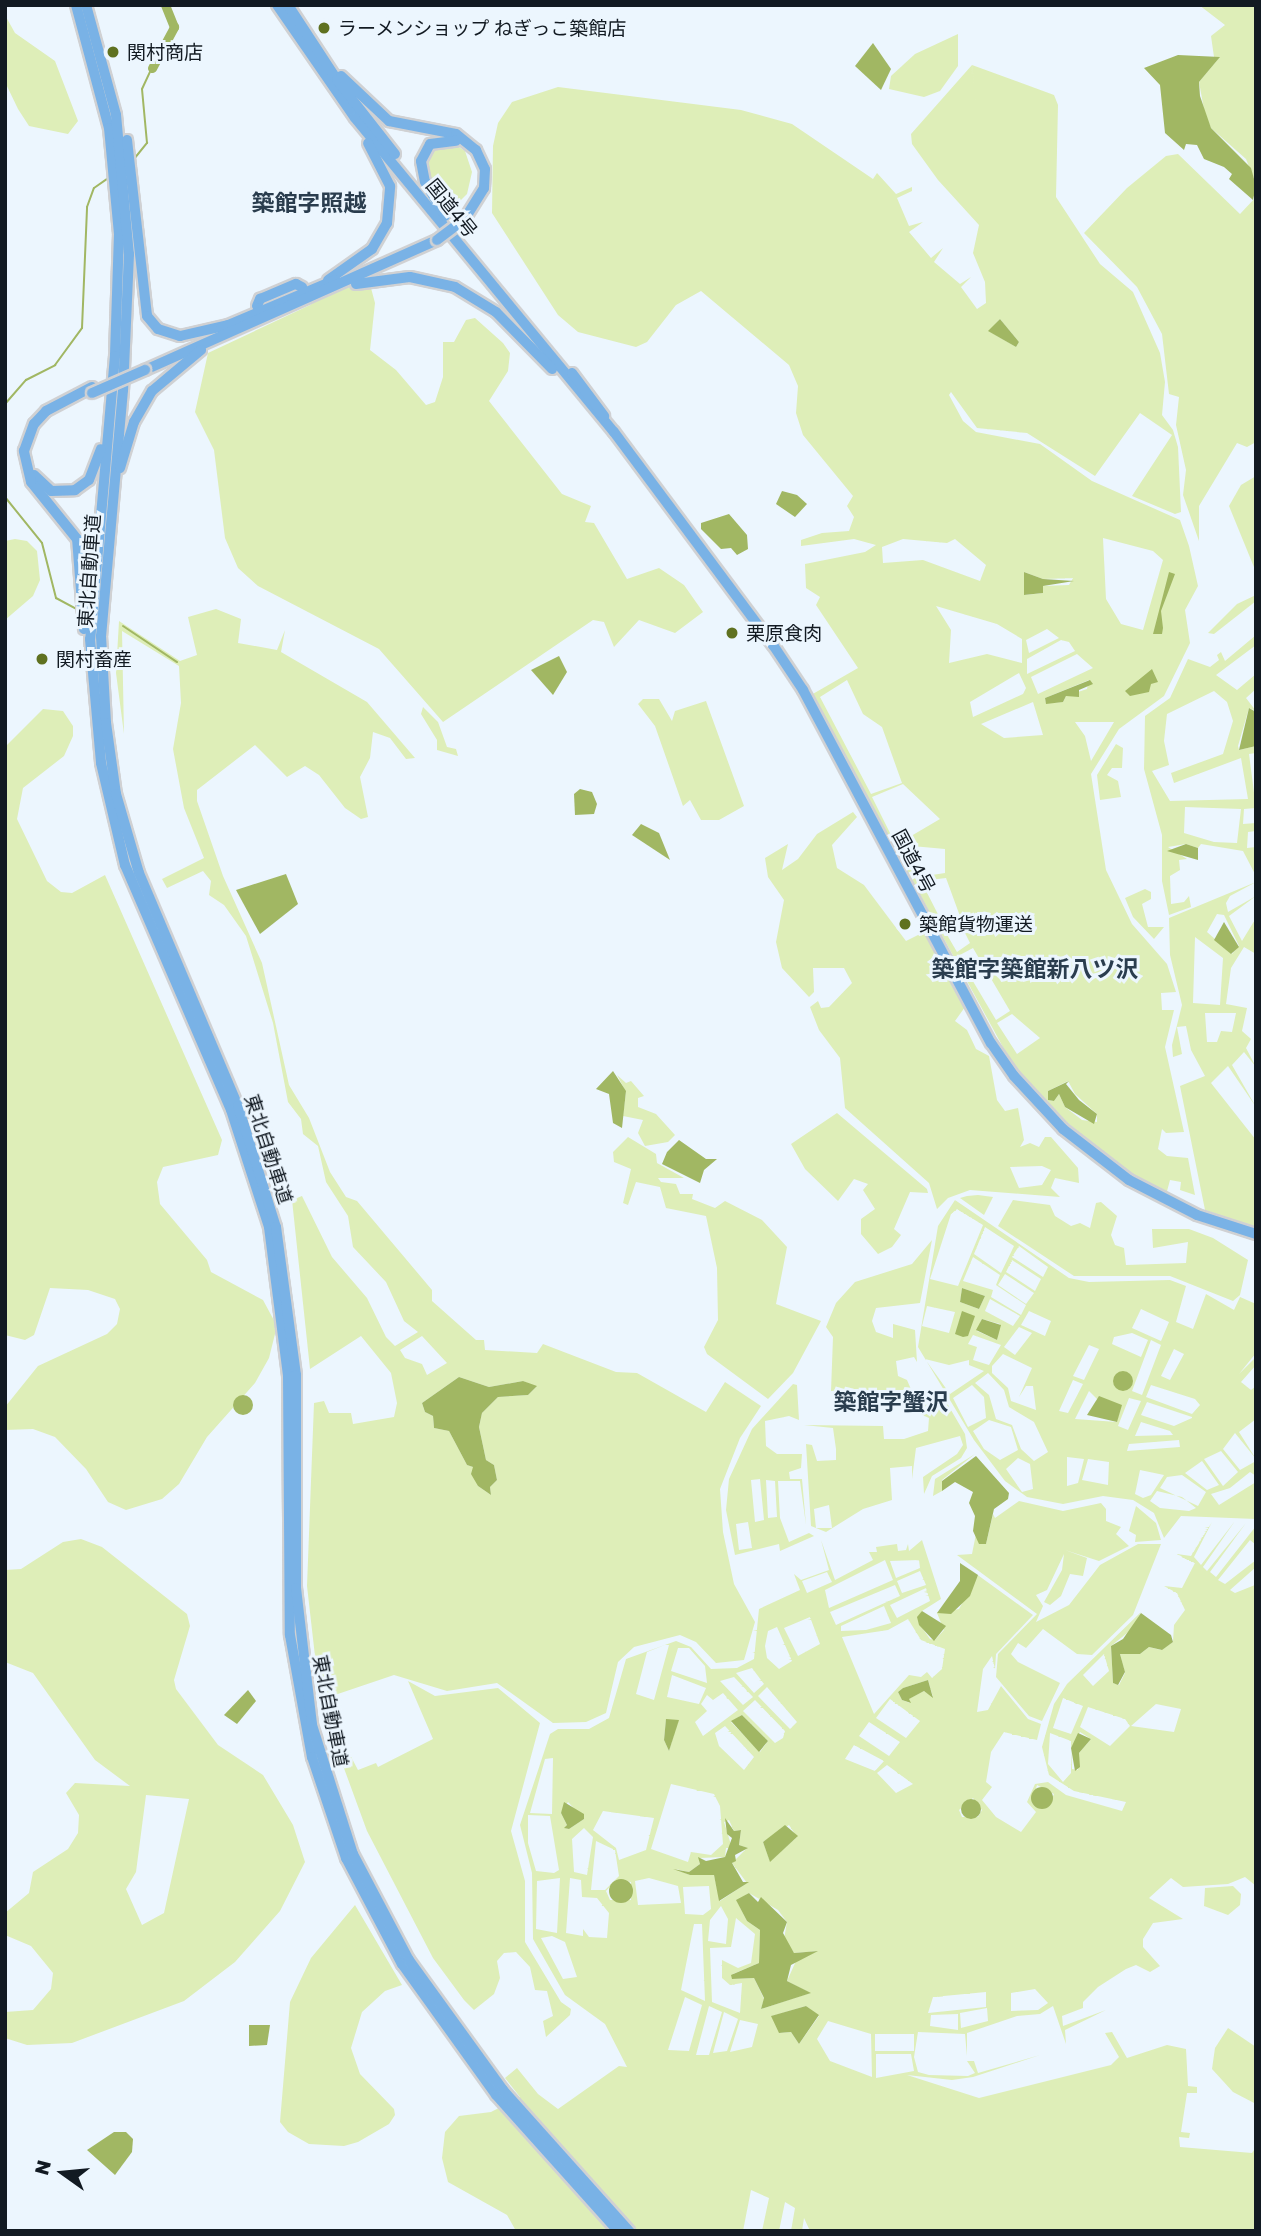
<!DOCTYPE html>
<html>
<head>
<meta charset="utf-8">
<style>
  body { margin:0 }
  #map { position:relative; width:1261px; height:2236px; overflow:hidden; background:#ecf6fe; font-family:"Golos Text","Noto Sans JP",sans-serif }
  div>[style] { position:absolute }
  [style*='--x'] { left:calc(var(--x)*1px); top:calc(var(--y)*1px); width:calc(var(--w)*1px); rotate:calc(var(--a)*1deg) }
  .green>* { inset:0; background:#deeeb8 }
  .water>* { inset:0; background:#a1b763 }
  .round { border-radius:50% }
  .stream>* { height:2px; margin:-1px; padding:0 1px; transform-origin:1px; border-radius:1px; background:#a1b763 }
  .river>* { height:9px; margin:-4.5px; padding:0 4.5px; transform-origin:4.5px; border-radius:4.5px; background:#a1b763 }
  .roads { filter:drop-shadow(2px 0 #d0d1d3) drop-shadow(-2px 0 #d0d1d3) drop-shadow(0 2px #d0d1d3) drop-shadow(0 -2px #d0d1d3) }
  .highway>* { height:10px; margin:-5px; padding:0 5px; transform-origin:5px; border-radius:5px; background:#79b2e6 }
  .bridges { filter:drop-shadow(2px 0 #d0d1d3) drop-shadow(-2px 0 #d0d1d3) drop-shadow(0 2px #d0d1d3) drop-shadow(0 -2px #d0d1d3) }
  .highway-bridge>* { height:10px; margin:-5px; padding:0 5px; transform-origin:5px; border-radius:5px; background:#79b2e6 }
  .dots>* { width:19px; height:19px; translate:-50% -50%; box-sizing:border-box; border:4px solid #ecf6fe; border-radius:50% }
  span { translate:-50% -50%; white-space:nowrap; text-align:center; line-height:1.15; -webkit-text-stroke:6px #ecf6fe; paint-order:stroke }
  .poi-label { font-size:19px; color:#121a22 }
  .left { translate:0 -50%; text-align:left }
  .street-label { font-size:19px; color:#121a22 }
  .quarter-label { font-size:23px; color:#2a3d4e; font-weight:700 }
  .frame { position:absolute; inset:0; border:7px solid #121a22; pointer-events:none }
  .north { position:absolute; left:28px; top:2138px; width:70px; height:70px; -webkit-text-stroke:5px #ecf6fe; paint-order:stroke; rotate:285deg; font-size:19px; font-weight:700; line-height:28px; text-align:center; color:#121a22 }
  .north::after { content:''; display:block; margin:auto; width:24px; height:32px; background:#121a22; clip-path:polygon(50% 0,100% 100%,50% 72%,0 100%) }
</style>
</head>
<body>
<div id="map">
  <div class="green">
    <div style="clip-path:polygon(1199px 5px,1256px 5px,1256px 184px,1246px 159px,1211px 128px,1205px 115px,1199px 82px,1219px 58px,1214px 57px,1211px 36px,1225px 25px)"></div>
    <div style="clip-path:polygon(5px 15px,15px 33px,55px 61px,78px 121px,68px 134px,29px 126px,18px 109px,5px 82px)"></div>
    <div style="clip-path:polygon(958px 34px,958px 66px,940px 91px,924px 97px,889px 89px,891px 76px,915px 54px)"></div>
    <div style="clip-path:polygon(evenodd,972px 65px,1054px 95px,1058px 105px,1056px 197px,1100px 264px,1133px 292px,1160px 353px,1165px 382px,1162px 415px,1173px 430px,1178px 447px,1181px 512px,1175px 514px,1132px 496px,1172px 435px,1140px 413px,1095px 476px,1027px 433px,977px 428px,951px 392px,949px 395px,963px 421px,976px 432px,1040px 444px,1092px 481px,1180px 520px,1189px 546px,1198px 586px,1185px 610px,1190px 643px,1164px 696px,1119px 729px,1091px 774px,1106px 870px,1132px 924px,1167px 964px,1176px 992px,1161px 993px,1162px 1010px,1174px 1010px,1165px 1047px,1184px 1132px,1166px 1133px,1162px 1129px,1158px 1149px,1167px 1156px,1188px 1158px,1195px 1195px,1180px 1190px,1181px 1182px,1170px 1180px,1166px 1195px,1125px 1170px,1053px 1111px,1010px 1060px,811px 695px,858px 668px,816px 605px,820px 597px,806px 588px,805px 564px,865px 552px,876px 545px,854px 539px,801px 546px,801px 540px,822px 533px,849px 531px,854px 517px,847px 506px,853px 496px,803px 435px,796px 413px,798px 386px,789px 365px,701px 291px,676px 305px,647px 342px,636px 347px,578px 332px,558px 315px,492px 213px,493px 146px,498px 123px,512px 102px,558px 87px,741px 110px,792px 124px,873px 179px,877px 173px,896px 194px,912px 187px,912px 191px,897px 198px,909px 226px,923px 222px,909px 232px,931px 258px,943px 248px,934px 262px,960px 284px,971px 277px,961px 287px,977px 309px,986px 303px,985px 282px,973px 253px,979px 225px,938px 180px,912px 144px,911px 134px,972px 65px,1000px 319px,1019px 342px,1016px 347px,989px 331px,1000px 319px,972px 65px,1103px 538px,1153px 551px,1163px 560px,1143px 630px,1121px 624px,1106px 599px,1103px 538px,972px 65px,903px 539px,947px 543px,955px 539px,986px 565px,980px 581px,923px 560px,883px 563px,882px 547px,903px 539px,972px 65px,1024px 572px,1043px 579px,1073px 578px,1069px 585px,1042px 586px,1043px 593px,1025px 595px,1024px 572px,972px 65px,936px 606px,997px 624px,1022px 639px,1022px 663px,987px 654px,949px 663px,951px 630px,936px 606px,972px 65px,1047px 629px,1059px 638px,1029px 653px,1026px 640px,1047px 629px,972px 65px,1061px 640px,1069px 642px,1075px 651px,1027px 674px,1027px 659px,1061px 640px,972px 65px,1077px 654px,1093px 668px,1038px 694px,1031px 677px,1077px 654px,972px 65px,1019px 673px,1026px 688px,1023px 694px,973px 717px,970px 702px,1019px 673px,972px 65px,847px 680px,863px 714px,882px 727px,902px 783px,871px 794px,820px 697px,847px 680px,972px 65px,1089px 680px,1087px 689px,1066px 696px,1063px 702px,1046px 703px,1045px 698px,1089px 680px,972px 65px,1033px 702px,1043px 735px,1004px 738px,981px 724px,1033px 702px,972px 65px,1075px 722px,1114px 722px,1091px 761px,1085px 736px,1075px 722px,972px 65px,903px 784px,940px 819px,906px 839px,890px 833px,872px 797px,903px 784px,972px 65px,912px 846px,945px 849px,945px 873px,919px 877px,912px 846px,972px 65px,946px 878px,961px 919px,945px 928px,921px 881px,946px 878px,972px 65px,961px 925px,970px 943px,957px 952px,946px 933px,961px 925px,972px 65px,973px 948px,1010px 1011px,996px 1020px,958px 956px,973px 948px,972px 65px,1012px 1014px,1040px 1038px,1017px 1054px,997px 1023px,1012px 1014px,972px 65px,1068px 1081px,1075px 1094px,1097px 1114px,1097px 1122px,1082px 1120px,1065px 1107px,1059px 1094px,1054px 1101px,1048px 1100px,1048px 1091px,1068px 1081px)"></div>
    <div style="clip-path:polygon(456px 145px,465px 151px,472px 172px,467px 194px,452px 209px,426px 176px,426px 154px,432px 146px)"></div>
    <div style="clip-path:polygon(1178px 154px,1240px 214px,1256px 197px,1256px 442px,1247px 447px,1237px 443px,1199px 506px,1199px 541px,1183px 495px,1186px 470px,1176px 425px,1179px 397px,1169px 394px,1162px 334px,1137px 287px,1084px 233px,1127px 188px,1166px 156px)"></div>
    <div style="clip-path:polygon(362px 280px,371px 288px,375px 303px,370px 350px,396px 370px,426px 405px,435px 402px,443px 377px,443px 342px,454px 342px,466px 320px,475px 318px,503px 343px,510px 353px,508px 371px,489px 401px,562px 494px,591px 506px,585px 522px,594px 523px,627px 579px,659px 568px,684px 585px,703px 612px,675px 633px,639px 620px,614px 647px,604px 622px,593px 620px,443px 722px,379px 649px,258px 586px,238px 568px,225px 538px,214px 450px,195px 412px,208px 353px,310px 305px,341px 282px)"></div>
    <div style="clip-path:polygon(1256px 476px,1256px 572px,1229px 506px,1241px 485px)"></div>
    <div style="clip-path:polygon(15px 539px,27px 541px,37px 551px,40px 580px,33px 596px,5px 620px,5px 541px)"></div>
    <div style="clip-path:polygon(1256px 595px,1256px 601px,1214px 634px,1208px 633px,1237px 604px)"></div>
    <div style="clip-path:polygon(evenodd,216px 609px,241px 619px,238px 643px,277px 650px,285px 630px,281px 652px,367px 702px,415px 758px,406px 759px,390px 738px,373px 732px,370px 758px,360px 777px,368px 817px,361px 819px,345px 808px,319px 775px,305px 766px,287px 777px,255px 745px,197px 790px,197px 801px,223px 876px,262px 963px,289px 1085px,309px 1118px,330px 1172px,346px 1197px,357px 1201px,432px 1290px,432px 1301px,476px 1340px,484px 1340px,485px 1350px,537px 1353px,543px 1344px,616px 1372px,637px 1373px,706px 1412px,725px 1382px,761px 1406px,740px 1438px,720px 1489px,723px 1532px,734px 1584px,755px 1622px,744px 1660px,716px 1663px,696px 1642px,680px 1635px,634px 1647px,618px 1662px,606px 1713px,586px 1722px,553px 1723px,497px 1683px,447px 1691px,394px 1675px,320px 1700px,307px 1586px,314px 1403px,324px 1401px,329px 1413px,351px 1413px,353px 1424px,394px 1417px,397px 1403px,391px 1373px,361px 1336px,310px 1369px,292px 1200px,302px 1196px,332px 1257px,367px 1298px,386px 1337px,395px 1346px,418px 1332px,404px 1321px,386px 1282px,353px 1247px,348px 1216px,326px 1182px,318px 1146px,303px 1134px,301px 1119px,288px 1102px,273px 1023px,246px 936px,224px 905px,209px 895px,211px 881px,203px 871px,167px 888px,162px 879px,204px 858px,184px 808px,173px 749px,181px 703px,179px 666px,122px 631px,124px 734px,116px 673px,119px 621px,180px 661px,197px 655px,188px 617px,216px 609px,422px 1336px,447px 1363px,427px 1375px,422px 1364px,405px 1358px,400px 1350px,422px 1336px,216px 609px,459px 1377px,489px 1387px,523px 1381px,536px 1387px,528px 1395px,498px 1397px,482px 1413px,479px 1427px,486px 1460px,494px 1465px,497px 1480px,490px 1487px,491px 1495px,478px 1486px,473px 1467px,467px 1465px,449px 1431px,434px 1428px,433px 1416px,425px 1412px,422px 1403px,459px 1377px)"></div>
    <div style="clip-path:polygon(evenodd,1256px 635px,1256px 645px,1216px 675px,1237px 690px,1256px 674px,1256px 689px,1246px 698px,1256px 711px,1249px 708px,1238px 746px,1239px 750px,1256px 746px,1256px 753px,1249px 754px,1256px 808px,1244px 809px,1243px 824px,1256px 823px,1256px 831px,1248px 832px,1247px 848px,1256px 847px,1256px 876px,1243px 851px,1201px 844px,1198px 848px,1186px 844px,1168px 847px,1187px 859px,1179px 860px,1180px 870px,1170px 876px,1171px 904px,1184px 902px,1189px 896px,1191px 907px,1169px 915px,1162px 881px,1162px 835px,1144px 769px,1145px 716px,1170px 698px,1188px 659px,1210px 667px,1219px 660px,1217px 655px,1221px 652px,1225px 661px,1256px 635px,1214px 691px,1227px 702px,1233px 721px,1223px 754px,1171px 773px,1174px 783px,1241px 758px,1248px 799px,1170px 801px,1152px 771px,1169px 765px,1164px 741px,1167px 714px,1214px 691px,1256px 635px,1185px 807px,1241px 809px,1237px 843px,1214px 842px,1184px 833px,1185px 807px)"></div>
    <div style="clip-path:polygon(643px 699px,659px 699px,672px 721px,675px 711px,706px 701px,744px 806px,719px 820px,701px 820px,690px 800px,683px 806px,655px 726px,638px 704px)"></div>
    <div style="clip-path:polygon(423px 707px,438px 722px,447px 747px,456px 749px,458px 756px,437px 750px,437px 740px,421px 714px)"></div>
    <div style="clip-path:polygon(43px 709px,63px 711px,73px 726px,73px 736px,64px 756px,23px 788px,17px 819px,47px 881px,61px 892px,72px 893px,105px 875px,222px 1140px,218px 1155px,163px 1167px,157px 1182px,160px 1204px,207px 1260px,211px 1272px,263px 1300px,277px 1326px,269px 1358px,255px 1383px,207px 1437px,179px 1484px,162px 1499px,126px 1510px,108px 1502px,86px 1469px,55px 1437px,33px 1429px,5px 1430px,5px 1407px,38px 1366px,107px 1334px,117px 1324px,120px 1309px,115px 1299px,88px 1290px,50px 1288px,34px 1335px,25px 1340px,5px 1335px,5px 747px)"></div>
    <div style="clip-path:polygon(1116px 744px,1123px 748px,1122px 768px,1112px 768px,1107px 775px,1118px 781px,1121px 797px,1100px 800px,1097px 775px)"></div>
    <div style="clip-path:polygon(evenodd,853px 812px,857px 817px,832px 845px,837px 868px,864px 885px,906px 941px,926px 931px,965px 1007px,955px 1021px,967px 1030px,976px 1049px,989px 1056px,997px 1100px,1005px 1111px,1018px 1108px,1024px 1140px,1020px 1147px,1030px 1143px,1039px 1147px,1045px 1137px,1051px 1137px,1078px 1168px,1079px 1183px,1055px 1178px,1051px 1188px,1060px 1197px,970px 1190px,948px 1198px,937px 1209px,929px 1183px,845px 1108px,840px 1058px,819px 1030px,810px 1007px,818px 1001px,821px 1008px,829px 1007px,852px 983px,844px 968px,813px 968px,814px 992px,809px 997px,782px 968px,776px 942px,784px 900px,768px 877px,765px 858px,788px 844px,782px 870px,798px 859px,817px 834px,853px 812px,1042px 1166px,1051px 1170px,1042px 1185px,1019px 1188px,1010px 1167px,1042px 1166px)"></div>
    <div style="clip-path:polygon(evenodd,1256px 882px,1230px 896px,1226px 903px,1228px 912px,1256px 896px,1229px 916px,1242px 941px,1256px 918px,1256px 954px,1244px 947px,1231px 968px,1226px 1004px,1247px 1008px,1242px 1031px,1251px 1039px,1246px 1048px,1256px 1067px,1244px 1052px,1232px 1065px,1256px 1107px,1228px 1066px,1211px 1083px,1256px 1140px,1256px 1228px,1205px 1210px,1180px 1086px,1205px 1076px,1191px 1050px,1186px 1026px,1177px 1027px,1182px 1054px,1173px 1057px,1172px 1045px,1182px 1005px,1170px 955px,1169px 918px,1256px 882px,1217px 914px,1224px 915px,1239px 946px,1232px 954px,1207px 932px,1217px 914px,1256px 882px,1195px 937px,1223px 958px,1220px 1005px,1193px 1003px,1195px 937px,1256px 882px,1205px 1013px,1236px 1013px,1232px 1032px,1221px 1031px,1217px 1042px,1207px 1042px,1205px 1013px)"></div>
    <div style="clip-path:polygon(1145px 889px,1151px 892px,1151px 899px,1142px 904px,1148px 927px,1164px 927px,1154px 939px,1133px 917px,1125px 898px)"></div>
    <div style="clip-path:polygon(617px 1075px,626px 1083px,631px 1081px,644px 1096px,638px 1098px,638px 1107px,656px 1114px,675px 1135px,668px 1142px,645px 1146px,638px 1133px,643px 1120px,623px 1116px,626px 1092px)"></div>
    <div style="clip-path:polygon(837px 1113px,927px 1189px,928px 1193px,910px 1192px,894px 1229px,901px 1235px,892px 1247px,878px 1254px,861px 1234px,861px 1219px,875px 1209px,863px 1190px,868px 1184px,854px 1179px,838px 1201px,805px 1169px,791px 1144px)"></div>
    <div style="clip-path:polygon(628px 1137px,656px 1154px,657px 1163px,684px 1178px,658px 1178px,661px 1182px,676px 1184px,680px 1194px,693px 1194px,692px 1199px,715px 1208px,725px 1201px,762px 1220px,787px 1247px,776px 1304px,821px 1321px,793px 1373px,768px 1399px,707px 1354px,704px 1347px,718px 1320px,717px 1268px,706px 1216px,666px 1208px,660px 1187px,636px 1182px,628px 1205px,623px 1203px,631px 1169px,614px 1162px,613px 1152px)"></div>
    <div style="clip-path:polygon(967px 1196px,978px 1195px,993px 1197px,984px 1215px,960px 1198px)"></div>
    <div style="clip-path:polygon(evenodd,955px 1200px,1069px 1278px,1089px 1282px,1170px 1280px,1186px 1286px,1176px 1322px,1193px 1329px,1206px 1294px,1234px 1310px,1240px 1297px,1256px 1304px,1256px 1353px,1239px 1374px,1256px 1357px,1256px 1365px,1241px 1382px,1251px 1390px,1256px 1386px,1256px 1419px,1239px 1432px,1256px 1459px,1235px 1433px,1223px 1449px,1240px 1470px,1256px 1461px,1256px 1476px,1250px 1472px,1230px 1488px,1211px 1494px,1219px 1505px,1256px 1482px,1256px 1519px,1181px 1516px,1164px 1538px,1154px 1513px,1133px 1500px,1103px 1496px,1063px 1504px,1027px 1497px,1005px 1481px,974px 1440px,918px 1347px,938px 1226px,955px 1200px,957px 1209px,983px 1225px,958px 1286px,930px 1279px,951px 1214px,957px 1209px,955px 1200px,985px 1227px,1014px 1246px,1001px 1273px,974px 1254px,985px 1227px,955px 1200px,1019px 1246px,1048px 1267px,1043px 1277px,1012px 1257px,1019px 1246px,955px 1200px,973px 1257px,1000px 1275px,996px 1285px,1026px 1305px,1021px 1315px,991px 1297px,993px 1290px,963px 1281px,973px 1257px,955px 1200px,1012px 1260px,1041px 1279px,1035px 1291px,1006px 1272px,1012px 1260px,955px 1200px,1005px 1274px,1034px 1293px,1026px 1304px,998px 1285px,1005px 1274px,955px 1200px,962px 1288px,985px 1296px,979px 1309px,960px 1302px,962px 1288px,955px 1200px,990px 1299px,1020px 1316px,1013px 1326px,985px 1311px,990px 1299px,955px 1200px,927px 1306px,955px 1312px,949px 1333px,922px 1326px,927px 1306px,955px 1200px,1141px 1309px,1169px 1322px,1161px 1341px,1132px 1328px,1141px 1309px,955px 1200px,1029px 1311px,1051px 1321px,1045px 1336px,1021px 1325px,1029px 1311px,955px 1200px,982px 1319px,1000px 1324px,997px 1340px,977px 1331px,982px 1319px,955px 1200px,1019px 1327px,1032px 1333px,1015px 1355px,1004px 1347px,1019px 1327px,955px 1200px,1132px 1333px,1148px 1340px,1141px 1357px,1112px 1344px,1114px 1337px,1132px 1333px,955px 1200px,973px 1335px,1001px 1345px,989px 1365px,973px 1360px,977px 1347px,968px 1344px,973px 1335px,955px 1200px,1151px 1340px,1161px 1345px,1142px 1395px,1132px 1391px,1151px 1340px,955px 1200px,1089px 1345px,1099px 1349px,1084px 1380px,1073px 1376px,1089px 1345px,955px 1200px,1174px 1349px,1184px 1354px,1170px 1380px,1161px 1376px,1174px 1349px,955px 1200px,1003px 1354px,1032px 1368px,1019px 1397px,1026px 1386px,1033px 1386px,1036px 1410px,1011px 1401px,1008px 1388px,992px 1373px,992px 1366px,1003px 1354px,955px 1200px,925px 1359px,949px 1365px,969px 1360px,969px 1365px,984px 1371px,950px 1394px,925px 1359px,955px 1200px,988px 1373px,1004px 1390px,1009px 1407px,1034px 1422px,1048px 1452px,1034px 1461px,1021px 1449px,1012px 1425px,996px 1419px,989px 1395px,975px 1383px,988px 1373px,955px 1200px,1073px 1380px,1083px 1384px,1068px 1413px,1059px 1411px,1073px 1380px,955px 1200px,972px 1385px,984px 1397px,986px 1418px,968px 1427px,953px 1398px,972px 1385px,955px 1200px,1151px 1385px,1195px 1399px,1200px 1405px,1192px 1414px,1146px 1397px,1151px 1385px,955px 1200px,1089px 1391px,1097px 1399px,1111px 1401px,1117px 1422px,1075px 1419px,1089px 1391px,955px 1200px,1129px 1398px,1141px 1401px,1128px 1430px,1118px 1426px,1129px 1398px,955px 1200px,1147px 1402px,1192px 1417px,1192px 1418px,1174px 1426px,1141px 1415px,1147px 1402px,955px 1200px,989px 1420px,1011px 1427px,1018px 1450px,1000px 1460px,984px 1449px,973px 1431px,989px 1420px,955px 1200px,1141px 1422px,1170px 1431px,1173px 1435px,1135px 1436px,1141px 1422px,955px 1200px,1179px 1440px,1180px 1447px,1127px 1451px,1129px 1444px,1179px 1440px,955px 1200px,1221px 1451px,1238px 1472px,1223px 1486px,1204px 1459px,1221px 1451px,955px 1200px,1067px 1457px,1084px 1459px,1078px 1483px,1067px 1486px,1067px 1457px,955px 1200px,1018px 1458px,1030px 1464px,1033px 1489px,1022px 1492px,1006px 1469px,1018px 1458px,955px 1200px,1088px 1459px,1109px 1462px,1108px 1485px,1082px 1480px,1088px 1459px,955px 1200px,1202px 1461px,1219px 1485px,1207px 1490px,1185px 1473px,1202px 1461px,955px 1200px,1140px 1470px,1164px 1475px,1151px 1495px,1143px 1498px,1135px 1494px,1140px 1470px,955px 1200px,1182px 1475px,1206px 1492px,1198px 1506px,1160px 1488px,1167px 1477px,1182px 1475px,955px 1200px,1157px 1491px,1182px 1497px,1196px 1508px,1189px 1511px,1160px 1508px,1150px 1501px,1157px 1491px)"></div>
    <div style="clip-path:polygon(1013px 1200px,1050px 1205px,1055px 1216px,1071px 1226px,1080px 1223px,1090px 1228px,1096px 1203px,1101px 1202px,1117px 1216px,1111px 1235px,1115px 1245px,1124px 1248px,1126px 1265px,1186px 1263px,1188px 1242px,1153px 1248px,1152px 1229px,1189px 1229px,1213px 1238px,1248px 1260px,1240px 1295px,1233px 1301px,1170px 1276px,1074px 1276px,998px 1226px)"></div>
    <div style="clip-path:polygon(932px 1240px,920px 1303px,876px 1308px,872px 1321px,876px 1332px,893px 1338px,893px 1324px,915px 1330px,917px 1362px,914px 1357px,896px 1361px,898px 1376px,907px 1380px,913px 1394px,940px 1395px,882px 1395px,854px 1403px,852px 1389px,831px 1391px,833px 1337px,826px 1327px,836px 1303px,855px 1282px,912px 1264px)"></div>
    <div style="clip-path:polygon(evenodd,793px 1384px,797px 1385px,799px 1420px,789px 1416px,765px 1421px,766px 1446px,777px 1454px,802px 1454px,801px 1468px,789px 1472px,790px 1479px,802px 1479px,806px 1525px,800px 1481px,778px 1481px,780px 1518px,789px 1542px,809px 1533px,814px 1536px,780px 1551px,779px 1544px,735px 1555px,726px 1510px,729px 1479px,752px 1429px,793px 1384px,760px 1479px,764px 1520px,755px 1522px,751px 1480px,760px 1479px,793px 1384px,766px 1480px,775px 1481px,777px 1517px,768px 1518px,766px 1480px,793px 1384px,748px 1522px,752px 1548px,739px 1550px,736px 1524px,748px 1522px)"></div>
    <div style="clip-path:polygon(evenodd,944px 1398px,965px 1434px,967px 1448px,961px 1458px,932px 1476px,924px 1494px,923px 1477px,957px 1454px,963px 1445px,960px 1436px,916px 1448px,912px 1479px,912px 1466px,890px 1468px,892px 1500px,863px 1509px,826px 1532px,811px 1526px,806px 1444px,812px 1445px,817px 1461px,836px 1460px,836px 1449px,833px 1428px,804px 1425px,883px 1426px,884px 1439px,904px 1439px,928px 1431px,929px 1418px,920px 1414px,920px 1401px,944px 1398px,829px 1505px,832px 1528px,816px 1528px,814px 1509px,829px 1505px)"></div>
    <div style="clip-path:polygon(975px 1454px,942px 1480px,942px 1491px,933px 1496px,935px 1479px)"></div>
    <div style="clip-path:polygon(1019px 1501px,1063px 1511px,1101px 1503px,1106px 1509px,1106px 1521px,1121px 1527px,1116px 1534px,1129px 1546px,1099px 1561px,1065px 1550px,1087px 1558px,1083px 1576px,1070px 1574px,1061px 1596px,1050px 1605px,1044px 1602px,1062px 1570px,1064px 1554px,1047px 1590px,1036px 1595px,1043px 1606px,1036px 1622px,1069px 1605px,1100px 1565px,1138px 1544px,1161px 1544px,1133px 1615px,1092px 1655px,1077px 1654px,1043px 1629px,1026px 1648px,1018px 1643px,1011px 1654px,1018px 1662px,1060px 1683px,1042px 1721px,1029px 1716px,996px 1677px,998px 1654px,1037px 1614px,957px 1555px,972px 1554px,976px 1534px,980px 1543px,986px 1544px,993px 1514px,995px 1518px)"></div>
    <div style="clip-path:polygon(1136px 1506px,1156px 1523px,1161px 1540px,1135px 1542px,1136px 1535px,1129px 1531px)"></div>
    <div style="clip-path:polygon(evenodd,1235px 1521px,1203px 1567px,1207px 1571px,1246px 1523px,1210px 1572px,1216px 1577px,1256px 1526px,1256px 1545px,1250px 1540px,1218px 1580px,1225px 1584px,1256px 1560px,1256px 1567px,1230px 1590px,1235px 1593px,1255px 1585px,1256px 1577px,1256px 1886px,1245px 1877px,1228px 1884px,1183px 1887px,1171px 1878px,1149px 1898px,1183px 1919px,1153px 1923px,1143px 1939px,1143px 1947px,1160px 1966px,1150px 1972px,1136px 1965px,1126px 1969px,1098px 1987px,1083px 2002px,1083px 2008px,1062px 2016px,1063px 2026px,1106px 2010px,1065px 2030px,1066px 2044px,1053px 2006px,1040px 2014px,1017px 2016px,967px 2033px,967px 2056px,965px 2034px,918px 2032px,914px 2057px,918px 2072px,929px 2075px,968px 2076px,975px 2073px,967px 2061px,974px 2061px,978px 2073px,1040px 2055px,973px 2077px,952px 2080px,907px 2075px,979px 2098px,1111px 2065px,1119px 2057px,1105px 2033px,1112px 2032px,1127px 2058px,1167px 2045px,1186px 2049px,1188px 2086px,1197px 2087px,1197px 2093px,1187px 2093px,1181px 2132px,1190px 2133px,1189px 2138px,1179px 2137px,1180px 2147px,1252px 2153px,1256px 2147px,1256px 2231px,810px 2231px,804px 2218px,802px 2231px,791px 2231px,795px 2208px,785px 2202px,779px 2231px,762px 2231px,769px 2198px,751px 2190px,743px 2231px,516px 2231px,507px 2215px,448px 2182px,442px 2158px,445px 2132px,459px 2116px,491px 2112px,520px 2097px,505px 2078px,517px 2068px,538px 2094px,558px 2109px,619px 2066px,627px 2067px,605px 2024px,565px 1995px,533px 1939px,532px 1873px,520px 1825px,550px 1734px,558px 1729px,589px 1729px,609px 1718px,626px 1659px,676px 1641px,691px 1647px,711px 1669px,737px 1668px,754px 1659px,759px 1609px,800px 1590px,794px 1574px,801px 1580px,829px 1570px,821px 1540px,835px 1580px,873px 1560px,869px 1552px,877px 1552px,876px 1547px,897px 1544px,898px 1551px,906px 1550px,908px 1544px,909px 1551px,922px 1540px,941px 1599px,922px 1611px,920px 1625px,930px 1639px,935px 1640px,944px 1630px,937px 1613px,959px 1609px,978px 1575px,957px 1560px,1033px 1615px,996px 1654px,995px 1669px,992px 1656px,983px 1669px,977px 1712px,988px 1710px,1001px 1686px,1028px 1719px,1041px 1724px,1037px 1740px,1004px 1732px,991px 1752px,986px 1782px,992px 1787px,982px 1800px,996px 1817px,1021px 1832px,1036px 1812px,1027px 1802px,1035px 1784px,1048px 1782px,1066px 1795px,1122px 1811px,1126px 1802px,1074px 1791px,1049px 1775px,1042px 1747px,1054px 1704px,1067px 1684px,1141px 1612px,1132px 1629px,1111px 1646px,1113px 1683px,1119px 1685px,1125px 1673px,1120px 1654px,1140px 1654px,1149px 1647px,1161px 1650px,1173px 1642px,1174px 1625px,1185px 1610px,1177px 1593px,1164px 1586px,1182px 1588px,1195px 1563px,1177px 1554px,1191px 1556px,1212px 1522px,1194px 1557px,1201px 1565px,1235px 1521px,885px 1560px,893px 1580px,829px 1608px,825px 1590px,885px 1560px,1235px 1521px,919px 1560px,920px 1568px,896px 1578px,890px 1561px,919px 1560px,1235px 1521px,920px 1571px,926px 1585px,902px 1593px,897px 1581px,920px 1571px,1235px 1521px,827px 1572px,832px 1582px,807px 1593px,802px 1581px,827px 1572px,1235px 1521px,895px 1585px,900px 1596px,836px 1625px,830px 1612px,895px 1585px,1235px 1521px,926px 1588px,930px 1601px,897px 1618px,890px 1605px,926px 1588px,1235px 1521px,884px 1606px,891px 1623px,866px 1630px,841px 1631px,841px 1626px,884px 1606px,1235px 1521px,810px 1617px,820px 1644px,798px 1656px,784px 1628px,810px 1617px,1235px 1521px,908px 1619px,921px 1640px,945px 1649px,942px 1669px,932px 1678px,927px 1672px,921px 1677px,909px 1675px,874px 1714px,842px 1637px,888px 1630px,908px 1619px,1235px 1521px,777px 1627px,792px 1661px,779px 1669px,767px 1658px,765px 1646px,768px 1631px,777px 1627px,1235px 1521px,665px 1645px,669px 1645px,654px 1700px,636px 1694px,647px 1652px,665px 1645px,1235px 1521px,678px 1648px,689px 1648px,705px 1666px,707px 1683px,671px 1671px,678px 1648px,1235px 1521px,1104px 1654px,1109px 1671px,1093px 1686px,1083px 1675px,1104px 1654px,1235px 1521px,752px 1668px,764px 1684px,754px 1693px,736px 1673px,752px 1668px,1235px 1521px,672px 1675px,706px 1688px,699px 1704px,667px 1697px,672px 1675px,1235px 1521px,734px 1677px,753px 1697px,743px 1705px,720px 1681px,734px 1677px,1235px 1521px,928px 1680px,933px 1697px,924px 1691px,908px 1699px,910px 1703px,902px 1700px,898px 1692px,903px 1688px,928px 1680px,1235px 1521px,767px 1687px,797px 1722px,790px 1729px,758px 1696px,767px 1687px,1235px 1521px,723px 1693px,738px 1710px,703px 1736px,695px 1722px,707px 1711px,701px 1704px,707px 1695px,713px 1700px,723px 1693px,1235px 1521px,1063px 1698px,1083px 1706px,1071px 1734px,1053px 1728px,1063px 1698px,1235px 1521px,890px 1699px,920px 1721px,906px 1738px,876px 1718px,890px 1699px,1235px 1521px,755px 1700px,785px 1731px,783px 1738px,775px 1743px,743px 1711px,755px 1700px,1235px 1521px,1156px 1704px,1181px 1709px,1174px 1732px,1131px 1726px,1156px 1704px,1235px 1521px,1088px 1707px,1125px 1719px,1130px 1726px,1110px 1746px,1080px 1727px,1088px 1707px,1235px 1521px,742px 1715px,768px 1741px,760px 1752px,731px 1722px,742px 1715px,1235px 1521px,666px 1720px,678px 1720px,669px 1751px,664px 1740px,666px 1720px,1235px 1521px,869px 1722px,900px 1742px,889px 1756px,859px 1736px,869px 1722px,1235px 1521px,725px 1726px,754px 1757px,744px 1770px,719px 1746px,715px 1733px,725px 1726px,1235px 1521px,1080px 1732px,1091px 1739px,1079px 1753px,1078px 1770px,1072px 1769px,1071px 1748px,1080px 1732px,1235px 1521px,1050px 1733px,1071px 1741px,1071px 1773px,1063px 1782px,1048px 1764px,1050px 1733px,1235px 1521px,854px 1745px,884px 1761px,875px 1771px,845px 1759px,854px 1745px,1235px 1521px,553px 1758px,552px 1814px,530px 1813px,545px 1759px,553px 1758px,1235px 1521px,887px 1765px,913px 1784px,896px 1793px,877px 1773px,887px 1765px,1235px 1521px,671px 1784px,714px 1794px,720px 1806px,723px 1844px,711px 1855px,691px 1852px,688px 1862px,651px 1849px,671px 1784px,1235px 1521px,1037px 1785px,1054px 1794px,1048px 1807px,1041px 1809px,1032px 1803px,1037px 1785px,1235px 1521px,973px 1798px,982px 1810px,978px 1817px,962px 1817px,959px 1810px,973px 1798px,1235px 1521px,568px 1802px,584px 1819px,569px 1829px,565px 1828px,567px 1825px,561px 1813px,568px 1802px,1235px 1521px,603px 1811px,654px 1818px,646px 1850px,619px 1860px,616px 1848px,593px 1830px,603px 1811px,1235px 1521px,528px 1815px,550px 1816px,559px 1870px,554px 1873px,536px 1871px,528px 1843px,528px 1815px,1235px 1521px,729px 1820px,734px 1831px,741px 1830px,739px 1845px,747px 1848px,732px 1863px,747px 1883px,720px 1901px,714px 1875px,690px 1875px,675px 1869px,689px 1872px,700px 1864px,699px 1858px,725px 1857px,726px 1848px,732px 1848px,724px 1822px,729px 1820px,1235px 1521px,789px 1825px,797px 1837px,770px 1861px,763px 1842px,789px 1825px,1235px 1521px,584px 1828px,593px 1837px,587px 1875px,574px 1872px,572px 1839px,584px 1828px,1235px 1521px,596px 1841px,615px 1850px,619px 1876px,605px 1890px,591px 1890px,596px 1841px,1235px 1521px,560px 1878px,557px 1933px,536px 1929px,537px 1881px,560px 1878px,1235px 1521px,570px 1878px,581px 1880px,582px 1897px,597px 1898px,609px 1913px,607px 1938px,589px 1937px,583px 1929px,583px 1936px,566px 1933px,570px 1878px,1235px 1521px,649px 1878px,678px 1886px,681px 1903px,638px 1905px,635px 1881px,649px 1878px,1235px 1521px,616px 1880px,631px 1882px,631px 1900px,610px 1900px,606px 1891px,616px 1880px,1235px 1521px,709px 1886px,711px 1909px,703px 1915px,685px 1914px,683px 1887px,709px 1886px,1235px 1521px,749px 1893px,778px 1910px,787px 1922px,784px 1939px,794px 1953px,817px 1951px,796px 1961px,787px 1981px,810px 1993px,761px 2009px,764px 1999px,754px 1978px,732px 1979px,733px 1974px,759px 1963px,760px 1930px,747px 1921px,737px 1901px,749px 1893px,1235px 1521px,721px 1906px,728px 1919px,726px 1944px,708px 1941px,710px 1920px,721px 1906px,1235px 1521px,736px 1918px,755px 1934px,751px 1963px,738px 1968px,722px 1960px,722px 1978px,730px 1985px,742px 1983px,740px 2013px,712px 2002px,710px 1948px,731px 1947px,736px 1918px,1235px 1521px,694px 1924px,702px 1924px,705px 2001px,681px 1990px,694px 1924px,1235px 1521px,552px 1936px,565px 1942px,577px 1977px,563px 1979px,541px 1938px,552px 1936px,1235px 1521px,1035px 1989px,1048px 2003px,1038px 2010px,1011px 2011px,1011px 1993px,1035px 1989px,1235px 1521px,986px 1992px,986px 2007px,928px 2013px,933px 1997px,986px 1992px,1235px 1521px,685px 1997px,702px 2005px,689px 2051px,668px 2050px,685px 1997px,1235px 1521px,709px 2006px,722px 2012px,709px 2055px,696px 2055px,709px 2006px,1235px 1521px,806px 2006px,819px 2016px,799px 2044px,791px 2032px,780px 2033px,772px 2016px,806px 2006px,1235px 1521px,987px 2008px,988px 2021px,961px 2028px,960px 2013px,987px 2008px,1235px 1521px,724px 2012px,738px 2019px,727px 2051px,713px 2053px,724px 2012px,1235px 1521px,958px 2014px,958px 2030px,930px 2026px,931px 2015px,958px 2014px,1235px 1521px,740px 2020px,758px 2024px,752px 2047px,730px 2052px,740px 2020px,1235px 1521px,828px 2021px,871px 2034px,872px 2077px,830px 2061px,817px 2039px,828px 2021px,1235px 1521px,914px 2034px,914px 2051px,875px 2051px,875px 2034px,914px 2034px,1235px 1521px,876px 2054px,911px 2054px,914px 2071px,876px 2078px,876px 2054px)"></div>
    <div style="clip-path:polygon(evenodd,81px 1539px,102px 1547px,187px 1614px,190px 1626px,174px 1680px,176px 1689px,218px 1745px,263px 1775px,293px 1825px,305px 1862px,280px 1911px,235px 1962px,184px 2001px,72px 2043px,27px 2045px,5px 2038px,5px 2012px,33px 2010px,51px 1989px,53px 1973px,31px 1946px,5px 1935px,5px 1913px,29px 1893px,33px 1872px,68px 1849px,78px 1833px,79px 1815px,66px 1793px,75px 1783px,130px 1786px,95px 1760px,33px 1673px,5px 1662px,5px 1570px,21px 1569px,63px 1542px,81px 1539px,146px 1795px,189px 1799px,164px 1913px,142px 1925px,126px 1889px,136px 1872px,146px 1795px)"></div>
    <div style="clip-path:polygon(408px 1681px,435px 1696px,498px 1688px,540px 1723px,511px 1831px,525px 1881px,525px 1942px,561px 2002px,571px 2009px,570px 2015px,546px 2037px,543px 2021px,553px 2016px,547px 1991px,535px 1990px,530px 1967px,516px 1952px,504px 1953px,497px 1961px,500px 1978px,494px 1994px,474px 2010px,464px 2000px,433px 1958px,367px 1831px,323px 1711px,326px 1709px,358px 1770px,376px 1763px,378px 1767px,433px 1739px)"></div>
    <div style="clip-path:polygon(1233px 1886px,1241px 1894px,1240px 1905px,1228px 1915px,1204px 1906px,1205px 1888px)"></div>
    <div style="clip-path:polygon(355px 1905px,402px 1985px,385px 1991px,362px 2012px,351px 2048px,360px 2074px,394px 2109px,395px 2115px,389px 2124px,358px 2142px,344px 2146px,309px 2144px,288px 2132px,280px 2122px,290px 2002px,311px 1958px)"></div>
    <div style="clip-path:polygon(1228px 2028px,1256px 2047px,1256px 2104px,1233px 2092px,1212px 2069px,1215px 2048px)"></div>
  </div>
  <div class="water">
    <div style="clip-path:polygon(873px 43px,891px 69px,881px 90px,855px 66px)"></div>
    <div style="clip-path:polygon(1178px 55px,1220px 57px,1199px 82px,1200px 96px,1211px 128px,1251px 168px,1256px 186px,1253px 200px,1229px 179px,1232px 174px,1224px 167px,1204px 159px,1197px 145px,1186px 144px,1184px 150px,1165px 133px,1160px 85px,1144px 68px)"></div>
    <div style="clip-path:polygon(1000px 319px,1019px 342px,1016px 347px,988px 331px)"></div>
    <div style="clip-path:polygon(782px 491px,797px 495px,807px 504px,795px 517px,776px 504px)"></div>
    <div style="clip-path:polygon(729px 514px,747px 535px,748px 549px,737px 555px,731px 548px,721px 549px,701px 529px,701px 523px)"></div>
    <div style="clip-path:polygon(1024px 572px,1043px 579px,1074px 581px,1043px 586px,1043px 593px,1024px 595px)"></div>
    <div style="clip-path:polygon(1169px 572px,1175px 574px,1161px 611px,1163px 628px,1162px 634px,1153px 634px)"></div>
    <div style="clip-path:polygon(559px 656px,567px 672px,553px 695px,531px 670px)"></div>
    <div style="clip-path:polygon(1152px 669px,1158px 682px,1151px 684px,1149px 692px,1130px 696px,1125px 691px)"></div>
    <div style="clip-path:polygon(1090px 680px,1093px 684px,1079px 690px,1079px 697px,1066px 696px,1063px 702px,1046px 704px,1045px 698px)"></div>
    <div style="clip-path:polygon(1249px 708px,1256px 712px,1256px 746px,1239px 750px)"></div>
    <div style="clip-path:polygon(580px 789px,592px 792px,597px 804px,594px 814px,575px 815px,574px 794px)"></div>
    <div style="clip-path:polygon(641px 824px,659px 833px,670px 860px,632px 835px)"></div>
    <div style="clip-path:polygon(1186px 844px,1198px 848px,1198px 860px,1167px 851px)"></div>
    <div style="clip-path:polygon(286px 874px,298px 904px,260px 934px,236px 890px)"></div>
    <div style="clip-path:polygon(1224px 922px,1239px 947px,1231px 954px,1214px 940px)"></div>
    <div style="clip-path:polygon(613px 1071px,626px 1091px,622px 1128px,613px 1123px,609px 1094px,596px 1089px)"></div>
    <div style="clip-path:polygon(1069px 1081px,1066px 1084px,1079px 1100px,1097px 1114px,1094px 1124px,1065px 1107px,1059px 1094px,1054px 1101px,1048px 1100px,1048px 1091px)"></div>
    <div style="clip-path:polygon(679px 1140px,706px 1159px,717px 1159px,704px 1170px,700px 1183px,662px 1164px,667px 1152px)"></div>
    <div style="clip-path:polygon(962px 1288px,985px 1296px,979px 1309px,960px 1302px)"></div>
    <div style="clip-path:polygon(962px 1311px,975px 1316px,968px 1336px,963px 1337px,955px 1334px)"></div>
    <div style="clip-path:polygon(982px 1319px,1001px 1325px,997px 1340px,976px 1330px)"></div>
    <div class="round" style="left:1113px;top:1371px;width:20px;height:20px"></div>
    <div style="clip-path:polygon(459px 1377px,489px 1387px,523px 1381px,537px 1386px,528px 1395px,498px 1397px,482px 1413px,479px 1427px,486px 1460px,494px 1465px,497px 1480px,490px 1487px,491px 1495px,478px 1486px,471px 1474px,473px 1467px,467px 1465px,449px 1431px,434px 1428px,433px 1416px,425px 1412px,422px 1403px)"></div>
    <div class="round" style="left:233px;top:1395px;width:20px;height:20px"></div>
    <div style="clip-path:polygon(1099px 1396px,1122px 1405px,1117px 1422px,1087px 1415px)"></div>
    <div style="clip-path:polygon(976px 1456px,1009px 1493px,1008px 1499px,994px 1509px,986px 1544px,979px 1544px,973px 1531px,975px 1516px,969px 1503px,973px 1492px,955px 1482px,942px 1491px,942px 1481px)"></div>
    <div style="clip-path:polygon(960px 1563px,978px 1575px,970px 1596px,951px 1614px,937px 1613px,960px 1581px)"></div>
    <div style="clip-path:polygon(922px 1611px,946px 1626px,934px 1641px,919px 1625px,917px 1617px)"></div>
    <div style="clip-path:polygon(1141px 1613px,1171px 1635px,1173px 1642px,1162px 1650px,1149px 1647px,1140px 1654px,1120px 1654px,1125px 1672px,1118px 1685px,1113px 1683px,1111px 1646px,1123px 1639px)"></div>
    <div style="clip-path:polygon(928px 1680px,933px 1698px,924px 1691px,909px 1699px,911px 1703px,902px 1700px,898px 1692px,903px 1688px)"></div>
    <div style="clip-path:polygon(248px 1690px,256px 1701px,237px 1724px,224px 1715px)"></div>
    <div style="clip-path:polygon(742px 1715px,768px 1741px,759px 1752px,731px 1721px)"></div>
    <div style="clip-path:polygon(666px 1719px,679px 1720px,669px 1751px,664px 1740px)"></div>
    <div style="clip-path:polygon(1078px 1733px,1091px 1739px,1079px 1753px,1080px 1767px,1075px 1771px,1071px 1748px)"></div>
    <div class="round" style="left:1031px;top:1787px;width:22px;height:22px"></div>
    <div class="round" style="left:961px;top:1799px;width:20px;height:20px"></div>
    <div style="clip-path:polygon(564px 1802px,584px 1814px,584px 1819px,569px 1829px,564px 1828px,567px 1825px,561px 1813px)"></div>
    <div style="clip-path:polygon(725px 1818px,734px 1831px,741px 1830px,739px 1845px,748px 1848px,735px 1855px,736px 1861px,732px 1863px,743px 1882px,749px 1882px,719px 1901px,714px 1875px,690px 1875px,673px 1869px,689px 1872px,700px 1864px,698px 1857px,706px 1861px,725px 1857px,732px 1838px,727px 1834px)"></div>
    <div style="clip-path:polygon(785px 1825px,798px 1836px,770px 1862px,763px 1842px)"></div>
    <div class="round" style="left:609px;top:1879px;width:24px;height:24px"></div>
    <div style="clip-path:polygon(749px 1893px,758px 1902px,761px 1897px,787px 1922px,783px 1933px,794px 1953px,818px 1951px,791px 1965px,787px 1981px,811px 1993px,761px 2009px,764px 1998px,754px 1978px,732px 1979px,731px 1975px,759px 1963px,760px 1930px,747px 1921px,736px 1900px)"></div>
    <div style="clip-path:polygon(806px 2006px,819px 2015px,799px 2044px,791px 2032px,779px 2033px,771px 2016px)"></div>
    <div style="clip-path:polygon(249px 2025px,270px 2025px,267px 2045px,249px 2046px)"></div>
    <div style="clip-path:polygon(114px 2132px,126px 2132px,133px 2139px,132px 2152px,115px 2175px,87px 2150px)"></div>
  </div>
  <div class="stream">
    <div style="--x:134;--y:159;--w:21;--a:-51"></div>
    <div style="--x:147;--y:143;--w:54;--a:-95.3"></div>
    <div style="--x:142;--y:89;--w:23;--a:-65"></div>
    <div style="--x:5;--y:404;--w:32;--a:-49"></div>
    <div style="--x:26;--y:380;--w:33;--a:-27"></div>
    <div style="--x:55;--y:365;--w:46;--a:-53.9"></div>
    <div style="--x:82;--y:328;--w:121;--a:-87.6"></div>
    <div style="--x:87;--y:207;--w:20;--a:-70"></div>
    <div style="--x:94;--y:188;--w:19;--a:-35"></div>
    <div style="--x:5;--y:497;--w:59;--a:51.2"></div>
    <div style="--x:42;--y:543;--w:57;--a:75.7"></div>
    <div style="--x:56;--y:598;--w:24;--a:28"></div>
    <div style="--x:123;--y:626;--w:65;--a:33.7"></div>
  </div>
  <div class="river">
    <div style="--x:152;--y:68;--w:47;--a:-61.8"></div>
    <div style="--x:174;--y:27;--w:24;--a:-112"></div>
  </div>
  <div class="roads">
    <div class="highway">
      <div style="--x:76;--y:5;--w:127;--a:75"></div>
      <div style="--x:109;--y:128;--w:106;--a:84.6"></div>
      <div style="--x:119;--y:234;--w:122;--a:91.9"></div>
      <div style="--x:115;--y:356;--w:284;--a:95"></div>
      <div style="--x:90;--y:639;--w:124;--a:84.9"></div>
      <div style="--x:101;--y:763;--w:105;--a:76.8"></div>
      <div style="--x:125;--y:865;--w:267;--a:66.6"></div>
      <div style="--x:231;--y:1110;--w:123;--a:72"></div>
      <div style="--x:269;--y:1227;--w:149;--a:82.7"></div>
      <div style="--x:288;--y:1375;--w:260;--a:89.6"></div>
      <div style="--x:290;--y:1635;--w:124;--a:79.8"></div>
      <div style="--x:312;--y:1757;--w:107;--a:71.4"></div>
      <div style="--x:346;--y:1858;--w:120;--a:62.2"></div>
      <div style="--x:402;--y:1964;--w:161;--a:54.3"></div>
      <div style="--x:496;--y:2095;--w:183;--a:48.1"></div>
      <div style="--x:86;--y:5;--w:114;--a:74.7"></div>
      <div style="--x:116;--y:115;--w:140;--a:84.7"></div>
      <div style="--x:129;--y:254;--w:136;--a:92.5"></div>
      <div style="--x:123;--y:390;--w:247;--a:95.1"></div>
      <div style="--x:101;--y:636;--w:87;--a:86.7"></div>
      <div style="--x:106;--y:723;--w:72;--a:82"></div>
      <div style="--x:116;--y:794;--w:82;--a:73.8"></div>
      <div style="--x:139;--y:873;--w:253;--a:67"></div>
      <div style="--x:238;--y:1106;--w:127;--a:72.6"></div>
      <div style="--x:276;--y:1227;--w:149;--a:82.3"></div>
      <div style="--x:296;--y:1375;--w:213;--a:90"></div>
      <div style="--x:296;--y:1588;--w:138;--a:83.3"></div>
      <div style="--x:312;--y:1725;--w:135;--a:72.4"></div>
      <div style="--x:353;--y:1854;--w:120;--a:62.2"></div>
      <div style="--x:409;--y:1960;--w:160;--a:54.1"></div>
      <div style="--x:503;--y:2090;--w:189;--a:48.2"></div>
      <div style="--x:277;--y:5;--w:137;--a:55.4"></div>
      <div style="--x:355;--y:118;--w:407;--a:50.5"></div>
      <div style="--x:614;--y:432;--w:266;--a:53.3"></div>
      <div style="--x:773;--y:645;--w:54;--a:56.3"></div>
      <div style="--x:803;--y:690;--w:400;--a:62"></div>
      <div style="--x:991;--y:1043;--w:40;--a:55.1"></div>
      <div style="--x:1014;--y:1076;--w:72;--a:47.2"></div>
      <div style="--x:1063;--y:1129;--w:83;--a:37.7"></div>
      <div style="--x:1129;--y:1180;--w:76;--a:27.2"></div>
      <div style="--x:1197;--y:1215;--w:62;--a:17.9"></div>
      <div style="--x:288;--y:5;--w:90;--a:56.8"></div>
      <div style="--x:337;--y:80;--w:94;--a:51.9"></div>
      <div style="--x:341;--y:76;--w:66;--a:43.2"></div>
      <div style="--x:389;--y:121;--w:68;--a:11"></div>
      <div style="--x:456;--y:134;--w:26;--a:39"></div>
      <div style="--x:476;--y:150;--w:21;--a:65"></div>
      <div style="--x:485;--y:169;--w:19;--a:93"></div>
      <div style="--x:484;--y:188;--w:38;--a:122"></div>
      <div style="--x:127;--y:140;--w:177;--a:83.5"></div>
      <div style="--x:147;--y:316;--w:17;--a:50"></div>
      <div style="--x:158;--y:329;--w:23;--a:18"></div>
      <div style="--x:180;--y:336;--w:49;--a:-12.9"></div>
      <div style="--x:445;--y:216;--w:39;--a:-120"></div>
      <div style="--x:425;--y:182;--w:21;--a:-101"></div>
      <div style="--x:421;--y:161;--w:19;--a:-62"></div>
      <div style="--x:430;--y:144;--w:26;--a:-7"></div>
      <div style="--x:328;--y:280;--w:54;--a:-35.2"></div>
      <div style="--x:372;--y:249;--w:30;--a:-60"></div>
      <div style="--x:387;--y:223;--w:37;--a:-85"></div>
      <div style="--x:390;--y:186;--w:48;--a:-117.1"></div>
      <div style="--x:356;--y:284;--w:54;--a:-7.4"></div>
      <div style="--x:410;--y:277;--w:46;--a:12.5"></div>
      <div style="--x:455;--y:287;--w:48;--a:31.4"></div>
      <div style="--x:496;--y:312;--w:80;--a:45.5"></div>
      <div style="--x:257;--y:306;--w:8;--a:-67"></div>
      <div style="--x:260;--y:299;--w:39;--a:-23"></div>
      <div style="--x:296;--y:284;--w:7;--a:27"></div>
      <div style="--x:221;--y:328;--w:124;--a:-22.8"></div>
      <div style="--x:145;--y:370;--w:320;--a:-24"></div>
      <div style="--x:572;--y:373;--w:54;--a:53.3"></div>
      <div style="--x:120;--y:468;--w:48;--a:-73.1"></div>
      <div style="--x:134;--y:422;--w:36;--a:-60"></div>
      <div style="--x:152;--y:391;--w:64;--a:-39.9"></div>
      <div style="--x:34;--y:475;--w:23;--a:43"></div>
      <div style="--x:51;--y:491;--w:24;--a:-2"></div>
      <div style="--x:75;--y:490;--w:17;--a:-36"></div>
      <div style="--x:89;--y:480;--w:33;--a:-69"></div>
      <div style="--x:84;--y:629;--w:90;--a:-94.4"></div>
      <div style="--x:77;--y:539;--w:73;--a:-128.9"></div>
      <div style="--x:31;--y:482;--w:32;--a:-103"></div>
      <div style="--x:24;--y:451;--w:29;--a:-70"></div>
      <div style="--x:34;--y:424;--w:18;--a:-47"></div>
      <div style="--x:46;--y:411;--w:52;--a:-27.6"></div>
    </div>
  </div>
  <div class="bridges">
    <div class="highway-bridge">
      <div style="--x:437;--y:240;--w:34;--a:-37"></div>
      <div style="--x:92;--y:393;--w:58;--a:-23.5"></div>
    </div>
  </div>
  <div class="dots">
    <div style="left:324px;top:28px;background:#5f7120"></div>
    <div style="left:113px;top:52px;background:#5f7120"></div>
    <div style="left:732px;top:633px;background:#5f7120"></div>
    <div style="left:42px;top:659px;background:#5f7120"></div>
    <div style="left:905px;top:924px;background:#5f7120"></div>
  </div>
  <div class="poi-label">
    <span class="left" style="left:338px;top:28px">ラーメンショップ ねぎっこ築館店</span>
    <span class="left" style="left:127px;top:52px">関村商店</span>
    <span class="left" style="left:746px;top:633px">栗原食肉</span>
    <span class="left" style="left:56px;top:659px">関村畜産</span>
    <span class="left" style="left:919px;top:924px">築館貨物運送</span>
  </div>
  <div class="street-label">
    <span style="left:452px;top:208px;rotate:51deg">国道4号</span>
    <span style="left:89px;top:571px;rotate:-86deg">東北自動車道</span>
    <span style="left:914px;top:861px;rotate:62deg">国道4号</span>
    <span style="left:269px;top:1149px;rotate:72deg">東北自動車道</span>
    <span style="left:331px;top:1711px;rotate:79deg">東北自動車道</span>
  </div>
  <div class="quarter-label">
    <span style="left:309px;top:202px">築館字照越</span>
    <span style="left:1035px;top:968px">築館字築館新八ツ沢</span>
    <span style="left:891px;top:1401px">築館字蟹沢</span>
  </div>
  <div class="frame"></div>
  <div class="north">N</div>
</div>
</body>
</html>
